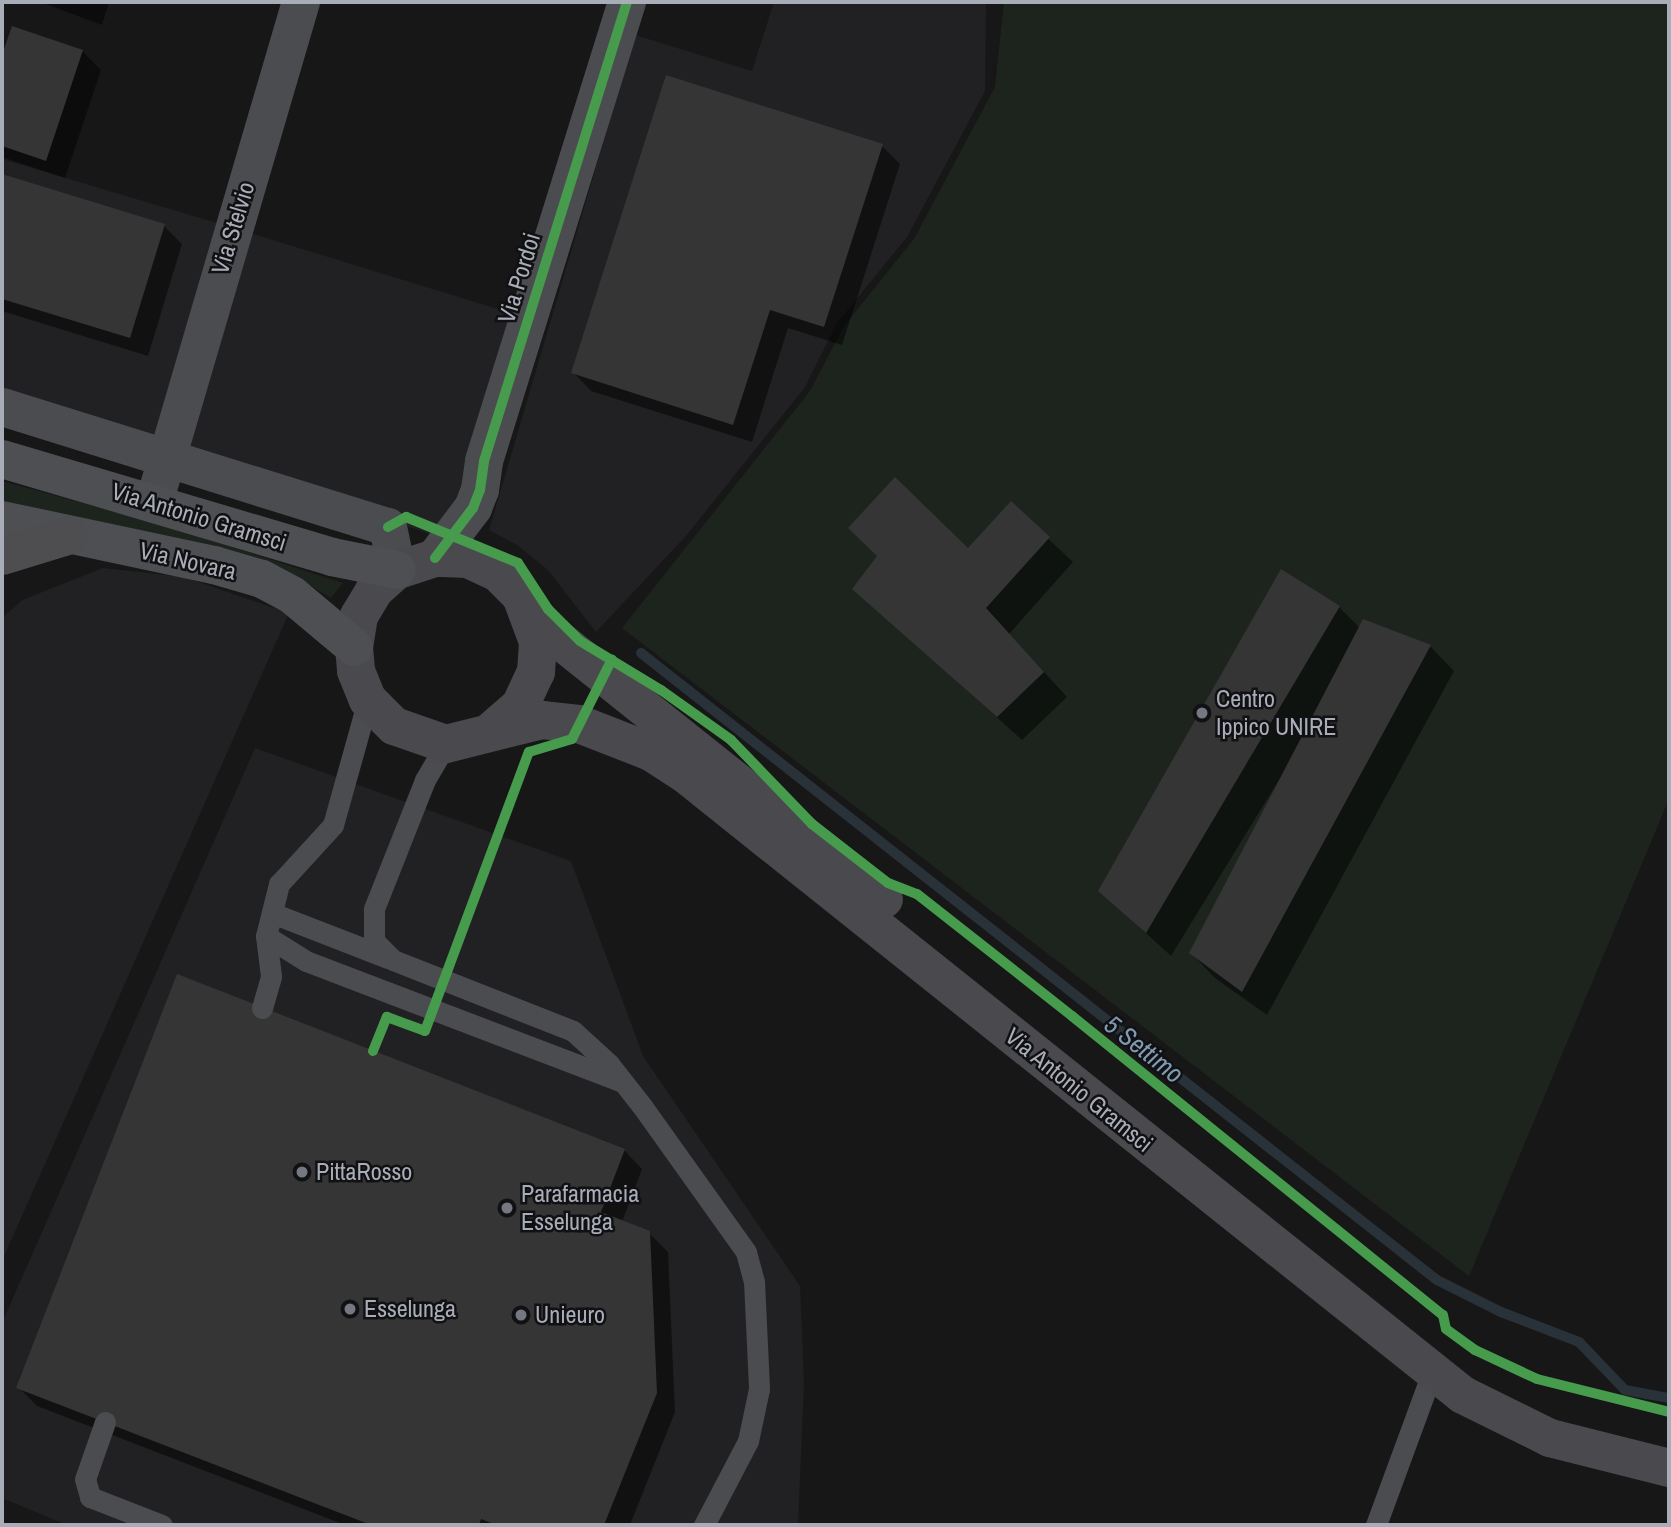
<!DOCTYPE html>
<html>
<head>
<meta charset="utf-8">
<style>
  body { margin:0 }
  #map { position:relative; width:1671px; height:1527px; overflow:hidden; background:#171717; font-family:"Archivo Narrow",sans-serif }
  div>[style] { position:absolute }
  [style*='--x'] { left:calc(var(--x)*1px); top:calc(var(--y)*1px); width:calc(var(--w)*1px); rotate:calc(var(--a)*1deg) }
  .built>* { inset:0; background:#212123 }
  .green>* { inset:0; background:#1d241e }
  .shadow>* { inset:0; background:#0007 }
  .stream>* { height:10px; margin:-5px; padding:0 5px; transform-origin:5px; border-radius:5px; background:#2a3239 }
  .building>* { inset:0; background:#353536 }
  .lane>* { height:21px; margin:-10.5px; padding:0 10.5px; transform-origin:10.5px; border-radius:10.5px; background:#4b4c50 }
  .street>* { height:38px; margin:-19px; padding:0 19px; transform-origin:19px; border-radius:19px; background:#4b4c50 }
  .secondary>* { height:38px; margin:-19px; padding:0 19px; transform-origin:19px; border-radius:19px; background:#4a4a4e }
  .primary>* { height:38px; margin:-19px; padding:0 19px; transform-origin:19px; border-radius:19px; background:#4d4f52 }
  .highway>* { height:38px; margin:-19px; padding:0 19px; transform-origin:19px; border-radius:19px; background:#4e4e51 }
  .cycleway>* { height:10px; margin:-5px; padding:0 5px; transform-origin:5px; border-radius:5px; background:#469c4c }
  .dots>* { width:19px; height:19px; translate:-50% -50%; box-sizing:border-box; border:4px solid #111113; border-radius:50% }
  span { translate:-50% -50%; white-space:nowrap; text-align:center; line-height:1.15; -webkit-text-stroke:5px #111113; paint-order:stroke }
  .street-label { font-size:24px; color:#a8adb8 }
  .poi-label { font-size:24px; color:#a8adb8 }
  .left { translate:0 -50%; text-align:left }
  .water-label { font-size:26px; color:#7f9bb3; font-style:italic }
  .frame { position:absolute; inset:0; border:4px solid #a8adb8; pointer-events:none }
</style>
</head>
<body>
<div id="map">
  <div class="built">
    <div style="clip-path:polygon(774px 2px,986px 2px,985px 91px,907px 237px,837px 323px,805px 387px,686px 536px,596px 632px,548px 570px,517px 545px,489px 530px,635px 35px,752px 71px)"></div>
    <div style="clip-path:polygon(2px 159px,227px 226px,160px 446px,2px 395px)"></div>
    <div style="clip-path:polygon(240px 230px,534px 320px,458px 543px,175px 450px)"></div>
    <div style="clip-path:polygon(103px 568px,184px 577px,289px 613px,2px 1261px,2px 618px,22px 600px)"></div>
    <div style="clip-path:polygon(255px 748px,571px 861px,643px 1056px,800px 1286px,804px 1382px,798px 1525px,67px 1525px,2px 1498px,2px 1323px)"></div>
  </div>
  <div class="green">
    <div style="clip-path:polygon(1004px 2px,1669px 2px,1669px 799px,1469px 1276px,622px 628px,810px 391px,844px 326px,914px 239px,995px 87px)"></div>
    <div style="clip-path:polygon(2px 481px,173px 528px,343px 583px,331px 598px,271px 562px,2px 505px)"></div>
  </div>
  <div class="shadow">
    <div style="clip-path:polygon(40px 2px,109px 2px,102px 25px)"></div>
    <div style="clip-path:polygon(13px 28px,82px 51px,101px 70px,65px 178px,2px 157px,2px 61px)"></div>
    <div style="clip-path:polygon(882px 146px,900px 164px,842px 345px,788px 328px,752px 442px,591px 391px,573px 372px)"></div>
    <div style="clip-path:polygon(2px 176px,164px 226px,182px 244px,148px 356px,2px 311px)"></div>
    <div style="clip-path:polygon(1011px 504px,1073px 562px,1009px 634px,1067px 697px,1022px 740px,854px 588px,968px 550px)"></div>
    <div style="clip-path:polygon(1282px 572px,1339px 607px,1360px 628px,1430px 646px,1454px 671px,1267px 1015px,1215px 978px,1191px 953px,1293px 757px,1171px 956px,1100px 891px)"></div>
    <div style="clip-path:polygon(624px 1150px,642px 1169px,622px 1222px,649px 1233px,668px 1252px,675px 1412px,630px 1525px,345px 1525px,37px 1406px,18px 1387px)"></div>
  </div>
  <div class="stream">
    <div style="--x:641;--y:653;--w:1013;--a:38.23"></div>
    <div style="--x:1437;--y:1280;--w:72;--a:26.6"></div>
    <div style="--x:1501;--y:1312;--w:84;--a:21"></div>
    <div style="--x:1579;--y:1342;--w:66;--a:46.2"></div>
    <div style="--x:1625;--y:1390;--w:45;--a:10.3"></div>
  </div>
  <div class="building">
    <div style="clip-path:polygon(12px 26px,83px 50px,46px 161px,2px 146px,2px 55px)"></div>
    <div style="clip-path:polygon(666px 75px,883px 144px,824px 327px,770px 310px,733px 425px,571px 373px)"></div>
    <div style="clip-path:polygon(2px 174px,165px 224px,130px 338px,2px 299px)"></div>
    <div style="clip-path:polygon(895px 477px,968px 548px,1011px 501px,1050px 537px,986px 608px,1044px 672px,997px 717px,852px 589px,877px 556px,848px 528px)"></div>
    <div style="clip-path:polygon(1281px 569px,1340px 606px,1146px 933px,1098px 891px)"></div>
    <div style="clip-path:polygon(1363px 619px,1431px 645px,1242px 992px,1189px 953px)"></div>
    <div style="clip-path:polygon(177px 974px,625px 1149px,601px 1212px,650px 1231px,657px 1393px,604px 1525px,496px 1525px,481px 1519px,479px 1525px,371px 1525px,16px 1388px)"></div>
  </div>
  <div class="lane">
    <div style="--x:446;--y:744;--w:42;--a:120.3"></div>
    <div style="--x:425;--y:780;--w:139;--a:111.6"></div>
    <div style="--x:374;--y:909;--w:32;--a:90"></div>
    <div style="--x:374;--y:941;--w:27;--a:45"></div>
    <div style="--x:393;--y:960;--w:193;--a:21.5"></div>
    <div style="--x:573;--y:1031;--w:49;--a:42.5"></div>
    <div style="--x:609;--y:1064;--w:53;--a:51.8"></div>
    <div style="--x:642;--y:1106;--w:179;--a:54.5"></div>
    <div style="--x:746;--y:1252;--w:30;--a:75"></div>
    <div style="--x:754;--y:1281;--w:108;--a:87.3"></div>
    <div style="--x:759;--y:1389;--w:53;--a:101.9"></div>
    <div style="--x:748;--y:1441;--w:95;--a:117.6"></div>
    <div style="--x:272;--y:913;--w:124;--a:21.2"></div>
    <div style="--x:266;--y:936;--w:47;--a:32"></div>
    <div style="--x:306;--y:961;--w:336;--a:20.9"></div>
    <div style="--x:262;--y:1008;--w:33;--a:-74"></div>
    <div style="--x:271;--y:976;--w:40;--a:-97.1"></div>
    <div style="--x:266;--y:936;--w:54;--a:-76"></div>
    <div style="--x:279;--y:884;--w:80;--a:-47.5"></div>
    <div style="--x:333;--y:825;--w:130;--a:-74.4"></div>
    <div style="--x:105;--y:1422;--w:60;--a:109.3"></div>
    <div style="--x:85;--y:1479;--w:19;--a:74"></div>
    <div style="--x:90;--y:1497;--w:77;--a:21.3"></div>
    <div style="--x:1376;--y:1525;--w:162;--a:-69.8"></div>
  </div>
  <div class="street">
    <div style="--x:2;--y:407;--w:404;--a:17.3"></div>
    <div style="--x:388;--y:527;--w:44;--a:78.2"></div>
    <div style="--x:154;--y:503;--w:522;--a:-73.65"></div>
    <div style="--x:435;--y:558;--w:63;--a:-52.8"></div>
    <div style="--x:473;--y:508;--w:19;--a:-69"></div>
    <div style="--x:480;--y:490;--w:29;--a:-82"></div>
    <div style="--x:484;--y:461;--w:481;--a:-72.7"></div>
  </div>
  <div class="secondary">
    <div style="--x:533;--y:619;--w:449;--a:38.6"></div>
    <div style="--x:492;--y:730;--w:37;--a:-41"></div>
    <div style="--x:520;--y:706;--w:38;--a:-65"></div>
    <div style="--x:536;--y:672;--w:30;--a:-86"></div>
    <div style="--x:538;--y:642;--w:49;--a:-110.3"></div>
    <div style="--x:521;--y:596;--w:33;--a:-135"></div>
    <div style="--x:498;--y:573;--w:33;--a:-155"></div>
    <div style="--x:468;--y:559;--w:33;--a:-178"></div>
    <div style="--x:435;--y:558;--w:40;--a:162"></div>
    <div style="--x:397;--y:570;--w:31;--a:138"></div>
    <div style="--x:374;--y:591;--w:29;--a:121"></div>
    <div style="--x:359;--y:616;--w:31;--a:99"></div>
    <div style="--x:354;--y:647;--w:24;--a:85"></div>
    <div style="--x:356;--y:671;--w:31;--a:68"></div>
    <div style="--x:368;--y:700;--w:37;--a:45"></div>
    <div style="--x:394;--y:726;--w:55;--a:19.1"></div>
    <div style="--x:446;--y:744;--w:99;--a:-14"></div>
    <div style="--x:542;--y:720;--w:37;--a:6"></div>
    <div style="--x:579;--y:724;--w:77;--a:21.3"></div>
    <div style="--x:651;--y:752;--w:40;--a:32.9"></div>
    <div style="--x:685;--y:774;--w:995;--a:38.6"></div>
    <div style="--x:1463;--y:1395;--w:97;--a:26.3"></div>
    <div style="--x:1550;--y:1438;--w:123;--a:14.1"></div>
  </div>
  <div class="primary">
    <div style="--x:2;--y:459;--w:344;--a:16.5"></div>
    <div style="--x:332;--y:557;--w:66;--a:11.3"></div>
    <div style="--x:2;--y:520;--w:217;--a:12"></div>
    <div style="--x:214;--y:565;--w:50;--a:16.3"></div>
    <div style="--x:262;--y:579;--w:34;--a:28"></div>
    <div style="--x:292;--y:595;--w:81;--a:40"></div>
  </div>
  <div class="highway">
    <div style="--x:2;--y:556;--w:69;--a:-16.9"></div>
  </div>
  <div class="cycleway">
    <div style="--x:388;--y:527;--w:21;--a:-29"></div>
    <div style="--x:406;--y:517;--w:121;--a:22.3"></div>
    <div style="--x:518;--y:563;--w:55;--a:56.9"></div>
    <div style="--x:548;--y:609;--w:45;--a:45"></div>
    <div style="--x:580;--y:641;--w:95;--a:31.2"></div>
    <div style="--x:661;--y:690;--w:86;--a:35.5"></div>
    <div style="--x:731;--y:740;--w:117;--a:46"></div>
    <div style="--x:812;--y:824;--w:96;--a:37.8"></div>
    <div style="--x:888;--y:883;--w:31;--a:21"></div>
    <div style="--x:917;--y:894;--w:197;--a:38.2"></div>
    <div style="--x:1072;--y:1016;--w:476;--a:38.9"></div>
    <div style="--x:1443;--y:1315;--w:14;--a:78"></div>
    <div style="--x:1446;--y:1329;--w:36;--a:36"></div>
    <div style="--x:1475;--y:1350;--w:68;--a:25.1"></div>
    <div style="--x:1537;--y:1379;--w:136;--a:14"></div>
    <div style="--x:435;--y:558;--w:63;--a:-52.8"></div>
    <div style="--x:473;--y:508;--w:19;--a:-69"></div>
    <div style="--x:480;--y:490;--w:29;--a:-82"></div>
    <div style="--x:484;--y:461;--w:481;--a:-72.7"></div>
    <div style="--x:373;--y:1051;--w:37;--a:-68"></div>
    <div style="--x:387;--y:1017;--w:40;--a:20.2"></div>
    <div style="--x:425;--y:1031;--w:298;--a:-69.6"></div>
    <div style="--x:529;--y:752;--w:45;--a:-16.8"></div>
    <div style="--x:572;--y:739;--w:89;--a:-63.4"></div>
  </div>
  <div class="dots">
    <div style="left:1202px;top:713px;background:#757880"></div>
    <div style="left:302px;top:1172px;background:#757880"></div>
    <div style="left:507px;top:1208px;background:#757880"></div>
    <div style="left:350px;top:1309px;background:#757880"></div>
    <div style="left:521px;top:1315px;background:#757880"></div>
  </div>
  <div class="street-label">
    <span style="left:233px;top:228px;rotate:-73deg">Via Stelvio</span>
    <span style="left:519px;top:278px;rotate:-73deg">Via Pordoi</span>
    <span style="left:199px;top:517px;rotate:17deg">Via Antonio Gramsci</span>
    <span style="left:188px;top:561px;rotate:13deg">Via Novara</span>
    <span style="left:1079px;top:1090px;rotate:39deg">Via Antonio Gramsci</span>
  </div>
  <div class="poi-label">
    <span class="left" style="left:1216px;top:713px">Centro<br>Ippico UNIRE</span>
    <span class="left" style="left:316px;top:1172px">PittaRosso</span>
    <span class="left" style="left:521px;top:1208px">Parafarmacia<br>Esselunga</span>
    <span class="left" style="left:364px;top:1309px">Esselunga</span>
    <span class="left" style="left:535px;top:1315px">Unieuro</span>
  </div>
  <div class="water-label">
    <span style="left:1144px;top:1049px;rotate:38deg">5 Settimo</span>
  </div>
  <div class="frame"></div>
</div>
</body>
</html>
